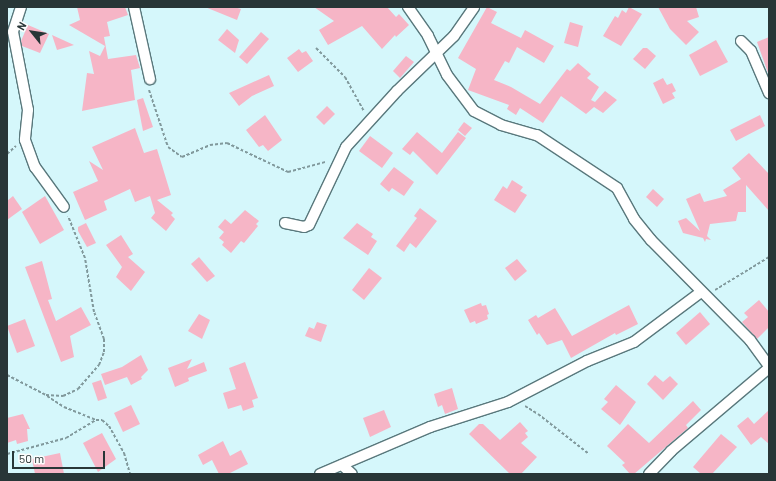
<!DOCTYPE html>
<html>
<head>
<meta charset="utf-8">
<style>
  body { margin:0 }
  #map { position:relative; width:776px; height:481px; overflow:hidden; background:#d5f7fb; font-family:Barlow,sans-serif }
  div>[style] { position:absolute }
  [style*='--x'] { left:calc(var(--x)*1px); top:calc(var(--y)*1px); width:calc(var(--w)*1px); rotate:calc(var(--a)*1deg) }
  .building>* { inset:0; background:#f6b5c6 }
  .path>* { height:2px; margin-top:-1px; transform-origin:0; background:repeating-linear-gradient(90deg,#81999c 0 3px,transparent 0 5px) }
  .roads { filter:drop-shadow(1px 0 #59787c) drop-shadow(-1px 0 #59787c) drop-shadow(0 1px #59787c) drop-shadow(0 -1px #59787c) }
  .minor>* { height:10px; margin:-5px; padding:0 5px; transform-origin:5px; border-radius:5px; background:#fff }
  span { translate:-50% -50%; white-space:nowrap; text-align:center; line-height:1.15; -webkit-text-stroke:3px #fdfdfd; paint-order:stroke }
  .frame { position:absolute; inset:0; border:8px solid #283637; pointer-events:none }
  .north { position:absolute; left:12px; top:12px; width:40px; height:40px; -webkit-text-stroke:3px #fdfdfd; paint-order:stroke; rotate:300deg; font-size:11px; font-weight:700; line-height:16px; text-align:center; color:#283637 }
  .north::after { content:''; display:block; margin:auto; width:14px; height:18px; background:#283637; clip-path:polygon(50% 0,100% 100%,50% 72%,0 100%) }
  .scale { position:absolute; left:12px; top:451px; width:93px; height:18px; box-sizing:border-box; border:2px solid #283637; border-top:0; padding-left:5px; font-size:12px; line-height:14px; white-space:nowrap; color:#283637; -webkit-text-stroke:3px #fdfdfd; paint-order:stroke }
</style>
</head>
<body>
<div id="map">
  <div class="building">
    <div style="clip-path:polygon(77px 7px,125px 7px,128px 15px,107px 22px,110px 36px,104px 37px,108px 59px,136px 55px,140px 68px,131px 70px,135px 100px,82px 111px,87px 73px,94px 74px,89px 51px,100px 56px,105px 46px,69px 25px,80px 20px)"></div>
    <div style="clip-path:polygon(205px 7px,234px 7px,241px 9px,237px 20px)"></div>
    <div style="clip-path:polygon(314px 7px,387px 7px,396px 17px,399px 14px,409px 25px,396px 37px,395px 35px,382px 49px,362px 26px,328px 45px,319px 30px,334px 21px)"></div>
    <div style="clip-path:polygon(487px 7px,497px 12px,491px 23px,521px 38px,525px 30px,554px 46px,544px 63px,517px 47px,509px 63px,505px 61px,494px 80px,511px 87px,540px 104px,567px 69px,570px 71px,578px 63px,591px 74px,587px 78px,599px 87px,591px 100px,595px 102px,605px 91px,617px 100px,603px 113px,594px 107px,586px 114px,561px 96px,543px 123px,520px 108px,516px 115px,507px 109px,509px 105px,468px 90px,476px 69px,458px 58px)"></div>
    <div style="clip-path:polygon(629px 7px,642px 14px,621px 46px,603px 36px,615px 16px,618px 18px,622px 10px,626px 13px)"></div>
    <div style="clip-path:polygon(658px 7px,696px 7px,699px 17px,687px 21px,699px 32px,686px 45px,670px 29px)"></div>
    <div style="clip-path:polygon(570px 22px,583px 26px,578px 47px,564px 43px)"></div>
    <div style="clip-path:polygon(28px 25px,49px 34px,40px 53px,22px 46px,21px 41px)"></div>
    <div style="clip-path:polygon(227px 29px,239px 40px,235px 53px,218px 40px)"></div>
    <div style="clip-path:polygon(261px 32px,269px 39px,247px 64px,239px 57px)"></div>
    <div style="clip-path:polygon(52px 35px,74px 45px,57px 50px)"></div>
    <div style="clip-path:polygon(769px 37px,769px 72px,768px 73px,757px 42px)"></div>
    <div style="clip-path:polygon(716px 40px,728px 62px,700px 76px,689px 55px)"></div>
    <div style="clip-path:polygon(643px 48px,647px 48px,656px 56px,645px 69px,633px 59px)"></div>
    <div style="clip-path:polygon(299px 49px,302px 53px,306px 51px,313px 61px,298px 72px,287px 58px)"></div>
    <div style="clip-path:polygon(406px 56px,414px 62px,400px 78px,393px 71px)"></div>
    <div style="clip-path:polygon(269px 75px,274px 86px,252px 96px,239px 106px,229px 93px)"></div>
    <div style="clip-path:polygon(663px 78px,667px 85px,672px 83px,676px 91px,672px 93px,675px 98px,663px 104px,653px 83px)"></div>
    <div style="clip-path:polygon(143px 98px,153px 127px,143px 131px,137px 100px)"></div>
    <div style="clip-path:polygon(327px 106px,335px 114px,324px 125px,316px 117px)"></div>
    <div style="clip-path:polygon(265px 115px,282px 140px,268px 151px,263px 145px,259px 147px,246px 130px)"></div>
    <div style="clip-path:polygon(760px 115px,765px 126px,736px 141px,730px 130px)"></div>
    <div style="clip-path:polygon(464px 122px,472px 128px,465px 136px,458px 130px)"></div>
    <div style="clip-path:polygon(135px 128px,144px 153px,157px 149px,171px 195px,157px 200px,173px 213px,171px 215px,175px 219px,166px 231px,151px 218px,155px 213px,150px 196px,135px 202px,130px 189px,104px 201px,107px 210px,85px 220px,73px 192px,98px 181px,89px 161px,103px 170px,92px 147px)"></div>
    <div style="clip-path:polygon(417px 132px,442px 153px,458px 132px,466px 138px,437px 175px,413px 151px,410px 155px,402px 149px)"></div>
    <div style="clip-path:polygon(370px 136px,393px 153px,382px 168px,359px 151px)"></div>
    <div style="clip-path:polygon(749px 153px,769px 174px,769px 211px,746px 185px,746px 212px,738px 212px,736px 221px,710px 224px,707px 236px,711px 240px,706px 239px,705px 242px,703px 238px,683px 233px,678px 221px,686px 218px,700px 231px,686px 199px,700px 193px,704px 202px,727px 196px,723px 190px,741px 179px,732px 168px)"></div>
    <div style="clip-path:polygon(394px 167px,414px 182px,404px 196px,392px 188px,389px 192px,380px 184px)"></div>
    <div style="clip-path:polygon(512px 180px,523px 187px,520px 191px,527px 195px,515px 213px,494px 200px,503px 186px,507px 189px)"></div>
    <div style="clip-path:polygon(653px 189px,664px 199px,657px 207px,646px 197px)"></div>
    <div style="clip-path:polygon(13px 196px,22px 209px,7px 220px,7px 201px)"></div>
    <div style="clip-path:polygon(45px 196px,64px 230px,40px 244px,22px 212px)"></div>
    <div style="clip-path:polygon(420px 208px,437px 221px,416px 248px,410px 243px,404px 252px,396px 246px,417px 218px,414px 216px)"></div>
    <div style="clip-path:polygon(245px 210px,259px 221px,256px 224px,258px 226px,244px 243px,241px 241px,231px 253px,222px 245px,224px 242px,219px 238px,224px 232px,218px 227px,225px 219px,231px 224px)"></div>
    <div style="clip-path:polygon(86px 223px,96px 243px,87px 247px,78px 231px,78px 227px)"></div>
    <div style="clip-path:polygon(357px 223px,373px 234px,371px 237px,377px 241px,368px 255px,343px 238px)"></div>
    <div style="clip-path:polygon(121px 235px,133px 254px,128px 257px,145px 272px,131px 291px,116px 277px,122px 267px,106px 245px)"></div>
    <div style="clip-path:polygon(199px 257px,215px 276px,207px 282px,191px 264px)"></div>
    <div style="clip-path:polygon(517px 259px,527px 271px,515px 281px,505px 268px)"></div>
    <div style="clip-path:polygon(42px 261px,52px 299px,48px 300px,56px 321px,81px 307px,91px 325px,70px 336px,74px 357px,61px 362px,25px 267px)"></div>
    <div style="clip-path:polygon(369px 268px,382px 278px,364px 300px,352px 290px)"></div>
    <div style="clip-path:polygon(759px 300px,769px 312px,769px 327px,757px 339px,742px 322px,748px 317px,744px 313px)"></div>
    <div style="clip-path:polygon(481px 303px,482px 306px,486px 305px,489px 314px,487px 315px,488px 319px,476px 324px,475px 321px,470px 323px,464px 310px)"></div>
    <div style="clip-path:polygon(629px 305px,638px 324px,616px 335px,615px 333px,571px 358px,562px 340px,547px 345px,539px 333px,537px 335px,528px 320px,536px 315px,538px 318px,555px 308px,572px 336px)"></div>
    <div style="clip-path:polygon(700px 312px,710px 324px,686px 345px,676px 333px)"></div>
    <div style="clip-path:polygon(199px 314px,210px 320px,202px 339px,188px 331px)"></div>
    <div style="clip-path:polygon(25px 319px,35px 346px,17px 353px,7px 326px)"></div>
    <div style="clip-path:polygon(317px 322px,327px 325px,321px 342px,305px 336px,309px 327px,314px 329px)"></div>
    <div style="clip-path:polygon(141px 355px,148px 370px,141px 377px,142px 379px,131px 385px,127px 377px,105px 385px,101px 374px,122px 367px)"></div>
    <div style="clip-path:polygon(192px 359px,187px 369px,204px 362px,207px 371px,188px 378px,189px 381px,175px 387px,168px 368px)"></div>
    <div style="clip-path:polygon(245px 362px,258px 398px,252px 400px,254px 407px,243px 411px,241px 405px,228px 409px,223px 393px,236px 389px,229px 368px)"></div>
    <div style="clip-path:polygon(655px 375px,663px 382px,670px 376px,678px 384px,663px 400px,647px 384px)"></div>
    <div style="clip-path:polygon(101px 380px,107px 398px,98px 401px,92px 383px)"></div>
    <div style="clip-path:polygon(616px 385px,636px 402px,620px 425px,601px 409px,608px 402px,604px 399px)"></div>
    <div style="clip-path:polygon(452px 388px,458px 409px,445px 414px,442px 405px,438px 407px,434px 394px)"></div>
    <div style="clip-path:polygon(693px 401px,701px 410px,686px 425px,688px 428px,634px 474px,630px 474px,622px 465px,625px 463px,607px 446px,628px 424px,649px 443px)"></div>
    <div style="clip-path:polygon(131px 405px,140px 424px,123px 432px,114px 413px)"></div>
    <div style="clip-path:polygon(384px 410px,391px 427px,370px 437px,363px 418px)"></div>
    <div style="clip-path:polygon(769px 410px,769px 444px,761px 437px,751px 445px,737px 426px,748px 417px,754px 424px)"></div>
    <div style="clip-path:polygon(23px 414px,30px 429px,27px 429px,28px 441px,17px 444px,16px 440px,7px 443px,7px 418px)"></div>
    <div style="clip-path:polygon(520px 422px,528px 431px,525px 433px,528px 437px,521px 443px,537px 457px,521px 474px,510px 474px,469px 434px,479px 424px,483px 424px,500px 440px)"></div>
    <div style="clip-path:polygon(102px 433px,116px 459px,98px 472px,83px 443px)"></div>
    <div style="clip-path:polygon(721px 434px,737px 447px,712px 474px,701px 474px,693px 467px)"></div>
    <div style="clip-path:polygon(223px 441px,230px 456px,241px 450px,248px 464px,228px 474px,219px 474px,212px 460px,203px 465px,198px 455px)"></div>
    <div style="clip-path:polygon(60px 453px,64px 474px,35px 474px,32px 459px)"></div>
  </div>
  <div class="path">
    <div style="--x:316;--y:48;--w:41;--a:45"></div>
    <div style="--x:345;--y:77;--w:39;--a:61"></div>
    <div style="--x:149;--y:90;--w:60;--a:71.6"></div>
    <div style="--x:168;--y:147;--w:17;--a:36"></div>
    <div style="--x:182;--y:157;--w:30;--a:-23"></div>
    <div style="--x:210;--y:145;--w:17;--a:-7"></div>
    <div style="--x:227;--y:143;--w:68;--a:25.4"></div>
    <div style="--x:288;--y:172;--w:39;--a:-15"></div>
    <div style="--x:7;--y:154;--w:12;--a:-42"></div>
    <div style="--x:715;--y:290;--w:63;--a:-31.4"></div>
    <div style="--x:7;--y:375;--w:44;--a:27.1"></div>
    <div style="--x:46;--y:395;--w:17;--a:3"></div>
    <div style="--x:63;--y:396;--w:17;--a:-25"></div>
    <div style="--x:78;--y:389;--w:32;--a:-49"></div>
    <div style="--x:99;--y:365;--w:14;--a:-69"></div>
    <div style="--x:104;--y:352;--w:13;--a:-90"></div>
    <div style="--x:104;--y:339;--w:29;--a:-110"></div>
    <div style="--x:94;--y:312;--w:55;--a:-99.5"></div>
    <div style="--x:85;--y:258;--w:45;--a:-112"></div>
    <div style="--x:47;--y:396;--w:20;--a:33"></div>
    <div style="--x:64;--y:407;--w:35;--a:22"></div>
    <div style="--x:525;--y:406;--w:15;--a:32"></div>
    <div style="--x:538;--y:414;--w:65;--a:38.1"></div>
    <div style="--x:7;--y:454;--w:61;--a:-15.2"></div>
    <div style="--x:66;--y:438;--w:35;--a:-31"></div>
    <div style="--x:96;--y:420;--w:6;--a:0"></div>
    <div style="--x:102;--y:420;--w:9;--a:41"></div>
    <div style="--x:109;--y:426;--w:31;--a:61"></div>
    <div style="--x:124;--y:453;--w:22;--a:74"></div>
  </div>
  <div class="roads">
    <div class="minor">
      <div style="--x:21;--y:7;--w:26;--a:108"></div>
      <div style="--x:13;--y:32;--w:79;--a:79.1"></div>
      <div style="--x:28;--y:110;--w:30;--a:96"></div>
      <div style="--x:25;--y:140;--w:29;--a:70"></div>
      <div style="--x:35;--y:167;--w:49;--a:54.1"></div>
      <div style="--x:134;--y:7;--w:74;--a:77.5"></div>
      <div style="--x:408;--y:7;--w:35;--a:55"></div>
      <div style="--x:428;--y:36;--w:43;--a:64"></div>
      <div style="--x:447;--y:75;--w:45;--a:53.1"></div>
      <div style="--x:474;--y:111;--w:30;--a:27"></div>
      <div style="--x:501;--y:125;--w:37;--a:16"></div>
      <div style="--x:537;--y:135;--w:96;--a:33.5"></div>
      <div style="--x:617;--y:188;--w:35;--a:61"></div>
      <div style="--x:634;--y:219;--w:27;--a:51"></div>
      <div style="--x:651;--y:240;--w:141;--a:45.3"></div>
      <div style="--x:750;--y:340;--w:32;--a:54"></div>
      <div style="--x:741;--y:41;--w:14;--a:45"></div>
      <div style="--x:751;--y:51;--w:46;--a:66.8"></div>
      <div style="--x:285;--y:223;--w:19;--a:12"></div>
      <div style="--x:304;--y:227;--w:5;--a:-22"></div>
      <div style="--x:309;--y:225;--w:86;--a:-64.6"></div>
      <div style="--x:346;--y:147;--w:76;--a:-47.7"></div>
      <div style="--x:397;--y:91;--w:79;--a:-44"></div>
      <div style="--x:454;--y:36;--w:35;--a:-55"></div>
      <div style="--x:342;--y:465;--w:13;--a:42"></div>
      <div style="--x:320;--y:474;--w:120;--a:-23.1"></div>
      <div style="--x:430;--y:427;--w:82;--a:-17.8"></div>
      <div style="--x:508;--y:402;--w:89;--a:-27.4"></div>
      <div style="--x:587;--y:361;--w:51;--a:-22"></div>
      <div style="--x:634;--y:342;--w:84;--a:-36.7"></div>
      <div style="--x:649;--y:474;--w:32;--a:-46"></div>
      <div style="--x:671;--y:451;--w:128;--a:-40.3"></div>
    </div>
  </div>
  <div class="frame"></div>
  <div class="north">N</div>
  <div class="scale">50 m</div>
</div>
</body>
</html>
